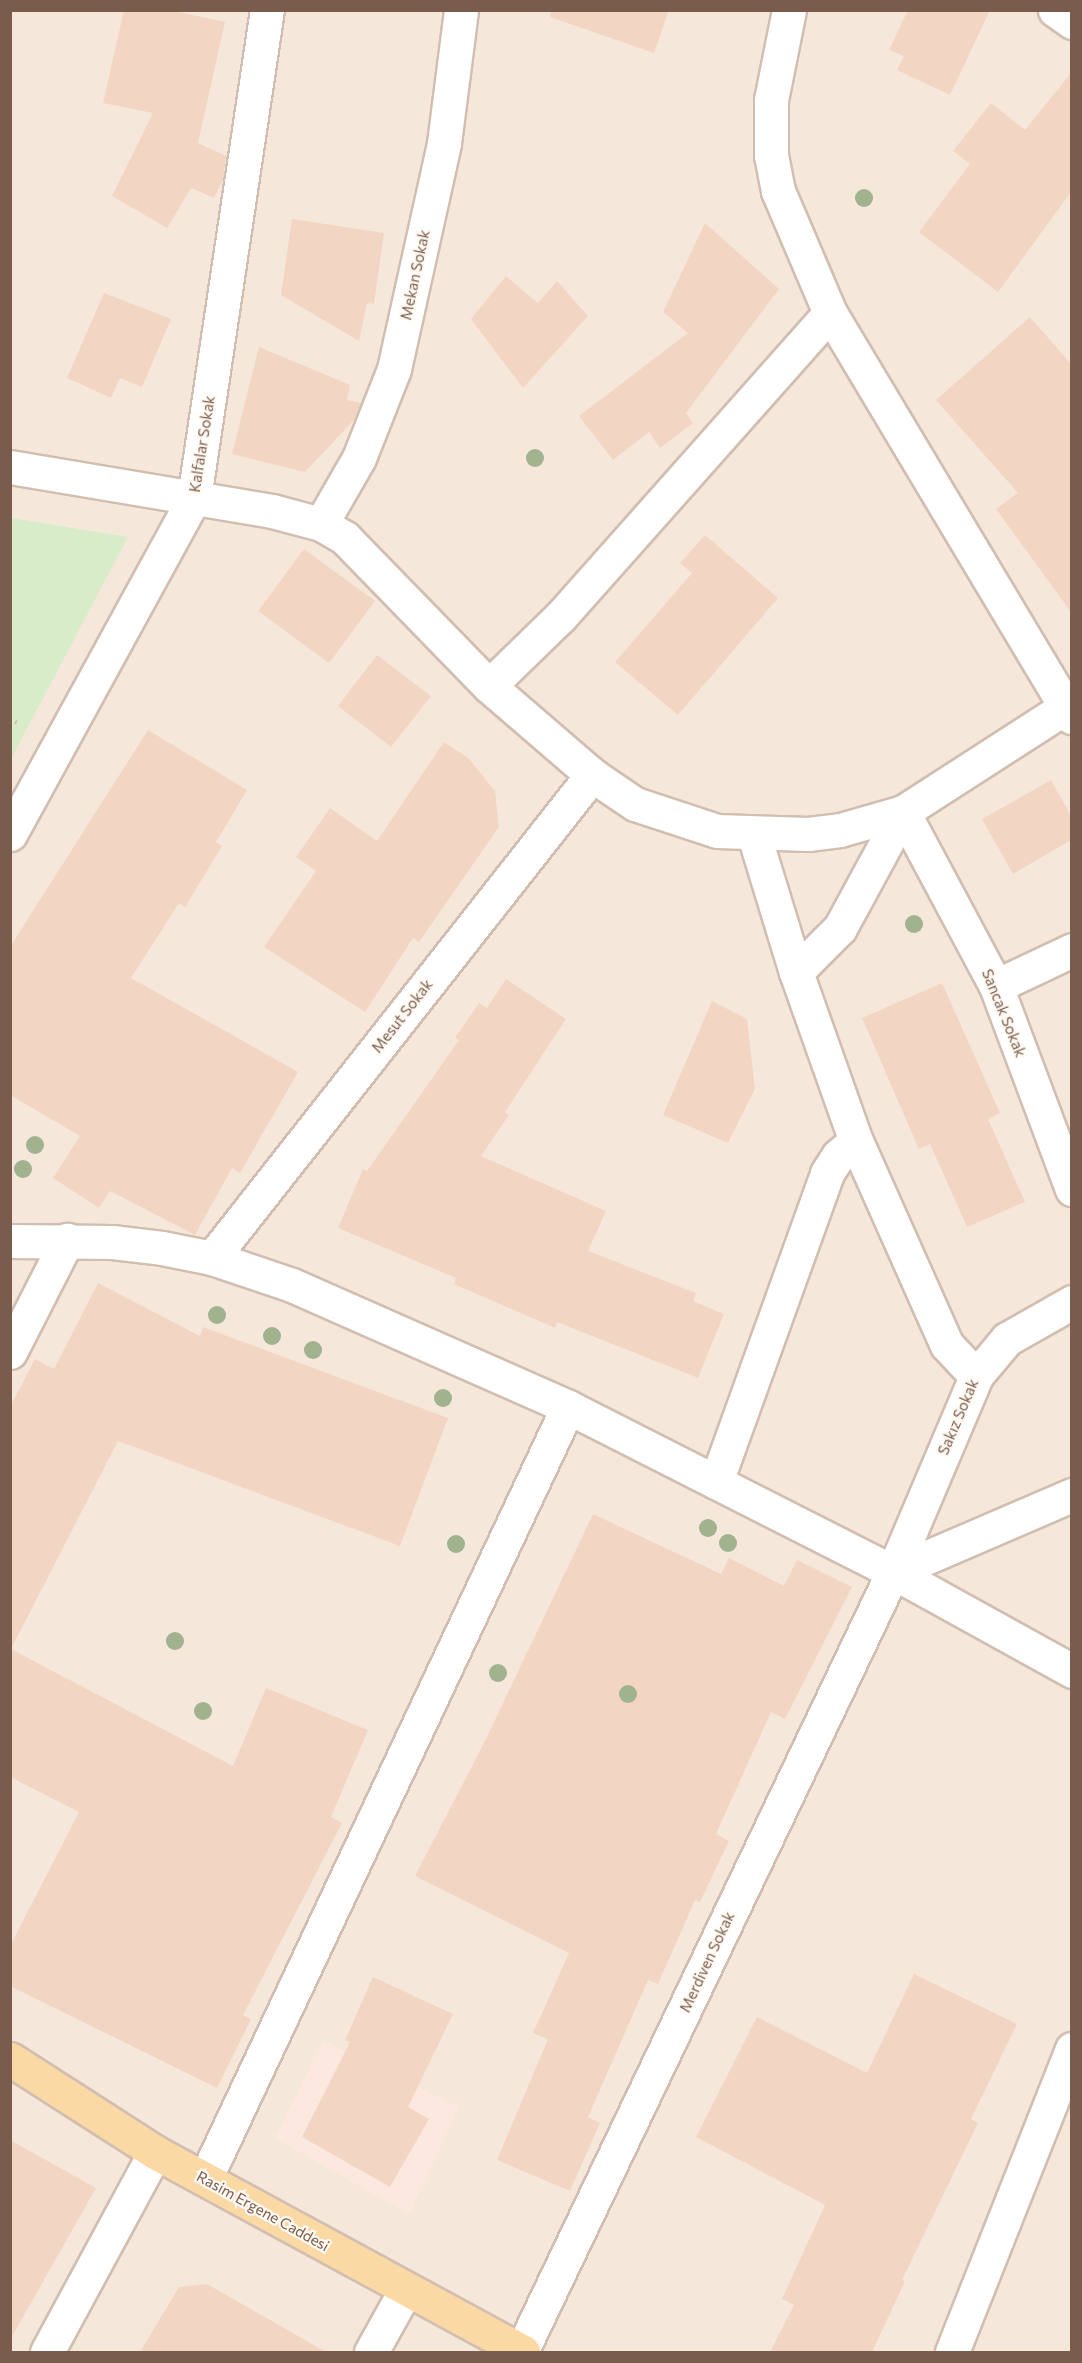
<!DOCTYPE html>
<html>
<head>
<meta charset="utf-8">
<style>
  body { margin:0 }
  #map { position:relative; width:1082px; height:2363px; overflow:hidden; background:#fdf6ec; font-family:Commissioner,sans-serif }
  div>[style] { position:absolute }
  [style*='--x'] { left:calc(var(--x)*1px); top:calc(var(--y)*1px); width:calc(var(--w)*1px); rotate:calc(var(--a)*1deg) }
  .residential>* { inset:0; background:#f5e8da }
  .commercial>* { inset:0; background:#fde8e0 }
  .green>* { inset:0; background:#d8ecc9 }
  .building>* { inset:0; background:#f3d5c3 }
  .path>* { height:4px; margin-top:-2px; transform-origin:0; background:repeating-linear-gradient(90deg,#d9b8a5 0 1.5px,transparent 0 6px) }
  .roads { filter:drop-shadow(2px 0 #d1beb0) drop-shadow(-2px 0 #d1beb0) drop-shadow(0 2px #d1beb0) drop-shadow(0 -2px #d1beb0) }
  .minor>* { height:33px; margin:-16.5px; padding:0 16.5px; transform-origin:16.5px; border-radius:16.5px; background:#fff }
  .major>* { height:33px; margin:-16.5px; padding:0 16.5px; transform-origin:16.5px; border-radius:16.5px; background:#fbd9a5 }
  .trees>* { width:18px; height:18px; margin:-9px; border-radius:50%; background:#a0b28e }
  span { translate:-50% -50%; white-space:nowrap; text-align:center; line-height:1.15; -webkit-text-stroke:4.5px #fffaf3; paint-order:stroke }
  .street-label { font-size:15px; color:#7a5c4d }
  .frame { position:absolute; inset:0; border:12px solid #7a5c4d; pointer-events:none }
</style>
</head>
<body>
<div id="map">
  <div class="residential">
    <div style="clip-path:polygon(11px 11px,1071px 11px,1071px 2352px,11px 2352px)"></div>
  </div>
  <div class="commercial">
    <div style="clip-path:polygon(323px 2040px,459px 2107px,409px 2214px,275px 2138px)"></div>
  </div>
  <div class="green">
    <div style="clip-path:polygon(11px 518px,128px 537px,11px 759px)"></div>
  </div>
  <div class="building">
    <div style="clip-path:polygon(124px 10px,169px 10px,225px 22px,198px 143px,226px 156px,223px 180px,214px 198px,191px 188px,167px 228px,112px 196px,153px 113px,103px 103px)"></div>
    <div style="clip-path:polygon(551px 10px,669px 10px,654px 53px,550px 17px)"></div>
    <div style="clip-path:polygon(908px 10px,990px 10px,950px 95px,897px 70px,904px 56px,889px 50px)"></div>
    <div style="clip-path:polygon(1071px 73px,1071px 192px,998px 292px,919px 232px,970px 164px,953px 151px,991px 103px,1025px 130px)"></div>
    <div style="clip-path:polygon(292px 219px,384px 233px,374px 304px,367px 303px,359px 341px,281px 295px)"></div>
    <div style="clip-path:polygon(705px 223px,779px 289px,686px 413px,693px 423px,660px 448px,649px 432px,613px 460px,579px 416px,688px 333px,663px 312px)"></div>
    <div style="clip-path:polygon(506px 276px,538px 303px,557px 281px,588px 316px,523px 388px,471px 319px)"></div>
    <div style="clip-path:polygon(104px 293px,171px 319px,142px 387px,120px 378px,111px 398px,67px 378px)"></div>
    <div style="clip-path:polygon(1030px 317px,1071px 364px,1071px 612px,996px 509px,1018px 493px,936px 400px)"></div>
    <div style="clip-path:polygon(259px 347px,350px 385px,347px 400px,361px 403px,353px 421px,305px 472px,232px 454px)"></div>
    <div style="clip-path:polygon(705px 535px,778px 598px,678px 715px,615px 662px,692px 573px,680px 563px)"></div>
    <div style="clip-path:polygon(304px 549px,375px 601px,329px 663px,258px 611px)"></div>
    <div style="clip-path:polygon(377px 655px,431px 696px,391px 747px,338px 706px)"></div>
    <div style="clip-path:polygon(148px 730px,247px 790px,216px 842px,222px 846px,185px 907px,179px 903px,131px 978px,298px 1072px,240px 1173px,232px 1168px,195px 1235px,110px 1191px,99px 1208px,53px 1178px,80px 1136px,10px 1095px,10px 947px)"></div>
    <div style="clip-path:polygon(444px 742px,468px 758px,495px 791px,499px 827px,419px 942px,413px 938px,365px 1012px,264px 947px,316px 871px,296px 857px,330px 808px,377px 841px)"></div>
    <div style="clip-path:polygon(1051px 780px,1071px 816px,1071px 840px,1013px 874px,982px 819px)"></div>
    <div style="clip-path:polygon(506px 979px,566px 1019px,505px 1112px,509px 1115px,481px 1156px,606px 1211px,588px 1251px,696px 1293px,693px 1301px,724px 1314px,698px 1378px,557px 1322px,555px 1328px,454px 1284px,456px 1278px,338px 1228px,363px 1169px,367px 1171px,459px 1040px,455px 1038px,479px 1003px,487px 1008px)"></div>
    <div style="clip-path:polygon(942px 983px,1000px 1113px,988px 1119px,1025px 1202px,967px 1227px,930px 1144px,919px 1149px,862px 1018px)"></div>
    <div style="clip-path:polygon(712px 1001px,747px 1019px,755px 1089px,728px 1143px,663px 1115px)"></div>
    <div style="clip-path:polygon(98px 1283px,200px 1336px,203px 1327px,448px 1418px,400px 1546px,118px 1441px,11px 1649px,233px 1766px,266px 1688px,368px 1730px,331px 1817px,342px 1823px,243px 2015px,251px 2019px,217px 2088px,10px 1986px,10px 1946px,79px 1812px,10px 1777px,10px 1407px,35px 1359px,54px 1369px)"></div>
    <div style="clip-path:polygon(593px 1514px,721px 1574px,729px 1558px,784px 1586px,797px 1560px,852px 1587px,785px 1719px,771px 1712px,716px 1834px,729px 1841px,700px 1902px,695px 1900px,658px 1984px,648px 1980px,588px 2117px,600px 2123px,570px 2191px,497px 2160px,548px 2039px,533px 2033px,569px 1953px,415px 1876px,483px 1745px)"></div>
    <div style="clip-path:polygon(914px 1974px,1017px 2024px,971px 2119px,978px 2123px,902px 2280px,905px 2281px,872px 2352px,770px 2352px,794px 2305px,782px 2299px,825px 2205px,696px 2137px,757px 2017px,867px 2073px)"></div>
    <div style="clip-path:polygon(373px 1977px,453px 2014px,408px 2107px,429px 2119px,390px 2187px,302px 2137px,350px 2042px,345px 2040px)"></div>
    <div style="clip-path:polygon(10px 2140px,96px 2188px,10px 2340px)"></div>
    <div style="clip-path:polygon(207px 2284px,326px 2352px,140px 2352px,179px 2287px)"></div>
  </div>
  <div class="path">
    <div style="--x:10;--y:719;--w:11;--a:27"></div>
  </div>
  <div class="roads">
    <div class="minor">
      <div style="--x:789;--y:10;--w:92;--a:101.3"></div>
      <div style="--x:771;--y:100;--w:55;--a:90"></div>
      <div style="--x:771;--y:155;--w:37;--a:79"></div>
      <div style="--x:778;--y:191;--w:133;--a:66.9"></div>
      <div style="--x:830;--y:313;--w:471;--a:59.1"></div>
      <div style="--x:1055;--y:10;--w:21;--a:35"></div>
      <div style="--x:10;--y:467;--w:266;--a:9.5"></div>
      <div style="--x:272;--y:511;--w:51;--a:14.9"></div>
      <div style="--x:321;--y:524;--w:28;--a:30"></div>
      <div style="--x:345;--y:538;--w:206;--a:45.8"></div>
      <div style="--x:489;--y:686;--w:136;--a:40.8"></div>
      <div style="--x:592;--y:775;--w:52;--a:34"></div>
      <div style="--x:635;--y:804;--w:86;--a:18.2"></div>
      <div style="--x:717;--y:831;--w:91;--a:1.9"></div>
      <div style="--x:808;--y:834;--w:32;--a:-7"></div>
      <div style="--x:840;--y:830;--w:66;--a:-15.9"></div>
      <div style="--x:903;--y:812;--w:201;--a:-32.8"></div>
      <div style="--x:321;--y:524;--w:76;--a:-60.1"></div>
      <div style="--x:359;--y:458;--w:96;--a:-68.5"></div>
      <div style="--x:394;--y:369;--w:231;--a:-77.5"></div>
      <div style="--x:444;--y:143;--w:134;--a:-82.7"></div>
      <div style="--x:489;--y:686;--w:100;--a:-44.2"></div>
      <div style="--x:561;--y:616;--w:405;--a:-48.4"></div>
      <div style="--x:903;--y:812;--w:197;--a:61.9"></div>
      <div style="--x:996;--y:986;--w:217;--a:69.5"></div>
      <div style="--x:10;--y:834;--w:383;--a:-61.3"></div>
      <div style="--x:194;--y:498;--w:493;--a:-81.5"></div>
      <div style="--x:754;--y:835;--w:143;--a:73"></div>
      <div style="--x:796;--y:972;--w:179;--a:70.5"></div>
      <div style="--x:856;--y:1141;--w:223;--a:66"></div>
      <div style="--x:947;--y:1345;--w:42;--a:46.9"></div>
      <div style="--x:796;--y:972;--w:62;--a:-45"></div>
      <div style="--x:840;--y:928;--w:132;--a:-61.5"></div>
      <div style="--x:996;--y:986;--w:84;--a:-25.3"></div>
      <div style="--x:10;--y:1241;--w:102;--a:0.6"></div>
      <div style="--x:112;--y:1242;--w:50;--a:6.8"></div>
      <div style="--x:162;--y:1248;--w:51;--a:11.3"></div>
      <div style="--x:212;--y:1258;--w:84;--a:18.6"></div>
      <div style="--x:292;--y:1285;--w:302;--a:23.8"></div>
      <div style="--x:568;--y:1407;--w:364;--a:26.9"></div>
      <div style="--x:893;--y:1572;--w:205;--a:28.9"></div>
      <div style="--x:212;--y:1258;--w:615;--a:-51.81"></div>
      <div style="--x:10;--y:1352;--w:126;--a:-63"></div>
      <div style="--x:716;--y:1482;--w:328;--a:-70.2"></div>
      <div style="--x:827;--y:1173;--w:20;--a:-57"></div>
      <div style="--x:838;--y:1156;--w:23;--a:-40"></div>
      <div style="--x:893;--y:1572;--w:195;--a:-23.3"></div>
      <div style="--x:205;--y:2179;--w:853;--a:-64.82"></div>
      <div style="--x:47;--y:2352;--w:227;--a:-61.6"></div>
      <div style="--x:371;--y:2352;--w:72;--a:-60.9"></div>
      <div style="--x:521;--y:2352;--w:864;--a:-64.5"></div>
      <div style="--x:893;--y:1572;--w:213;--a:-67"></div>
      <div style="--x:976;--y:1376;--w:48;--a:-50"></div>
      <div style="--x:1007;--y:1339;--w:75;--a:-29.6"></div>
      <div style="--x:952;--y:2352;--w:326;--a:-68.4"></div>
    </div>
    <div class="major">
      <div style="--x:10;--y:2059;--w:172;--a:32.7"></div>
      <div style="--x:155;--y:2152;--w:419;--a:28.5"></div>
    </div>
  </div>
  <div class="trees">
    <div style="left:864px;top:198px"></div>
    <div style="left:535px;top:458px"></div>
    <div style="left:914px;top:924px"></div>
    <div style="left:35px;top:1145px"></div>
    <div style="left:23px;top:1169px"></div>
    <div style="left:217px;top:1315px"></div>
    <div style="left:272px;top:1336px"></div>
    <div style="left:313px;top:1350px"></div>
    <div style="left:443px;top:1398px"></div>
    <div style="left:708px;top:1528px"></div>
    <div style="left:728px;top:1543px"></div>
    <div style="left:456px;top:1544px"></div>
    <div style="left:175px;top:1641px"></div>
    <div style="left:498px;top:1673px"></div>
    <div style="left:628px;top:1694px"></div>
    <div style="left:203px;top:1711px"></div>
  </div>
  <div class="street-label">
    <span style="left:415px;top:275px;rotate:-78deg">Mekan Sokak</span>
    <span style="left:202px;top:444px;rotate:-81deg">Kalfalar Sokak</span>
    <span style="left:1004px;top:1013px;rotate:68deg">Sancak Sokak</span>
    <span style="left:402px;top:1016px;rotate:-52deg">Mesut Sokak</span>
    <span style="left:958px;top:1417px;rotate:-67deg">Sakız Sokak</span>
    <span style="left:707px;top:1962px;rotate:-65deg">Merdiven Sokak</span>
    <span style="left:263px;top:2211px;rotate:29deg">Rasim Ergene Caddesi</span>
  </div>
  <div class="frame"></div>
</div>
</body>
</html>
